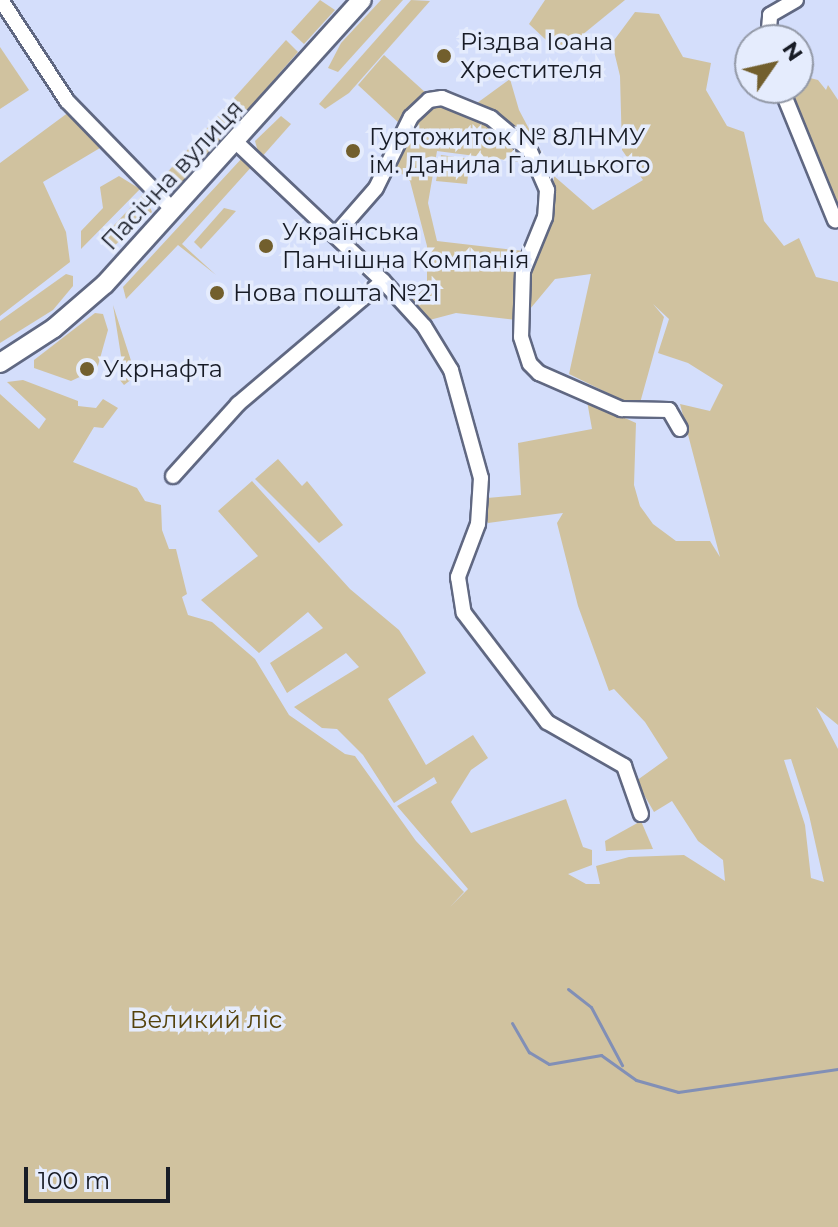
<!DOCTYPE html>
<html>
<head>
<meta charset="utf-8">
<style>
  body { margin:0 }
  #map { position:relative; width:838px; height:1227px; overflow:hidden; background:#d4defb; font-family:Montserrat,sans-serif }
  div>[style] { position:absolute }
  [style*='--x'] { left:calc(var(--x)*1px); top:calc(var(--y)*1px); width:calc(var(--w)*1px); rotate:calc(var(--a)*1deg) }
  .green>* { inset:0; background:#d0c29f }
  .stream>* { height:3px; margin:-1.5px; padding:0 1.5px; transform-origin:1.5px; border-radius:1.5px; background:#818fb6 }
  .roads { filter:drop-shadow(2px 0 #606882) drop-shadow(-2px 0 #606882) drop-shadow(0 2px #606882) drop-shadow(0 -2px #606882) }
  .minor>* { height:14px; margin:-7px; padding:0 7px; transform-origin:7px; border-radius:7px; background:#fff }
  .major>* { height:18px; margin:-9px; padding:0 9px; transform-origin:9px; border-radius:9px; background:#fff }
  .dots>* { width:22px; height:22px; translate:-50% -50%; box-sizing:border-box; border:4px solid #e5ecfd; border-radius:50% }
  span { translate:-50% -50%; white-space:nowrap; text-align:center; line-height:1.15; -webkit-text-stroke:7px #e5ecfd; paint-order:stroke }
  .poi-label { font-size:24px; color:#181c26 }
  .left { translate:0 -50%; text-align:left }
  .street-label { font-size:24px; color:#181c26 }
  .park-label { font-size:24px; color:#54420b }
  .north { position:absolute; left:734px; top:24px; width:80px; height:80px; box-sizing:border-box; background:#e5ecfd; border:2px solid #9399a7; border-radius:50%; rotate:56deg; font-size:22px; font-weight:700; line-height:32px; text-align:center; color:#181c26 }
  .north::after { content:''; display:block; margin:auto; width:28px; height:36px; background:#725f2d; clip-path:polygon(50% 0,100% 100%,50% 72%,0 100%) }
  .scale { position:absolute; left:24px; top:1167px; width:146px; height:36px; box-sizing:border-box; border:4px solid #181c26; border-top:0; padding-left:10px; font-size:24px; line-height:28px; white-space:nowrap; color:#181c26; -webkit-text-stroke:6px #e5ecfd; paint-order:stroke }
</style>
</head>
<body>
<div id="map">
  <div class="green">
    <div style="clip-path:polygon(320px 0,335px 10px,304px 44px,291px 32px)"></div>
    <div style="clip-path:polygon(381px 0,403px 0,338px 72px,328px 68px,341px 43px)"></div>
    <div style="clip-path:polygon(411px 0,430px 1px,349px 93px,325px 109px,319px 104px)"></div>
    <div style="clip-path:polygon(545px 0,625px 0,560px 53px,529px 24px)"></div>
    <div style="clip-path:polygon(evenodd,635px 12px,659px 14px,683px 57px,711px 63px,706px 90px,727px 126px,744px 132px,764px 221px,784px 246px,799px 238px,816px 277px,838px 282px,838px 725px,816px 707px,838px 749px,838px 1227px,0 1227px,0 394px,39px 429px,46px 419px,7px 382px,23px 380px,78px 401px,78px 406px,96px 408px,103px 399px,118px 408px,103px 428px,94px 427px,73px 462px,137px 488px,145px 501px,161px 505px,162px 530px,169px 549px,176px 549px,187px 594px,182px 597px,188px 615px,212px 622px,255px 659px,289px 715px,345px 754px,355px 756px,416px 841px,464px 892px,450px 907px,468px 889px,397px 806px,437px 783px,434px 777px,394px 803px,363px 755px,337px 729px,322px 728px,294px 707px,359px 667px,346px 653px,287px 693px,270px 663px,323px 628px,308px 612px,259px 653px,201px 600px,258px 556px,218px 511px,252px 481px,350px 589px,399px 630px,412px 650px,426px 673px,388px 699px,426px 765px,473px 735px,488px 758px,471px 770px,451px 802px,471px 833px,566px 799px,583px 847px,592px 850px,592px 865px,568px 874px,586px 884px,600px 884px,596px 866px,629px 857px,684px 855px,725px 881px,723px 860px,698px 841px,672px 801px,654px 812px,636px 781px,668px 758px,645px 722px,614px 689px,609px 691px,578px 606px,557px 523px,563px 513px,488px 523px,485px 518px,487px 498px,521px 495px,518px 443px,592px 429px,587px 401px,636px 423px,634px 485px,640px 506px,653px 524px,676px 541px,710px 541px,720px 557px,680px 404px,710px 411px,723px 385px,688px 363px,658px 353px,669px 319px,653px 304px,664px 317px,640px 403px,630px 404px,569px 374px,591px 274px,555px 279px,530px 309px,528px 271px,552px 206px,554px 176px,533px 147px,473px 106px,510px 79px,519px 110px,554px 176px,593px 210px,643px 180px,622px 150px,620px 76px,612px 43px,635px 12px,791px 759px,809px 815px,824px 882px,811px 878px,805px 825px,784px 760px,791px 759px)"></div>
    <div style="clip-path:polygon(286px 40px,298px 52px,183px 184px,169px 190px,155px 186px)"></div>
    <div style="clip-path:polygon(0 47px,29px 90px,0 109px)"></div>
    <div style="clip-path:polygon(384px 55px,426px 93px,400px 124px,358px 85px)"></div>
    <div style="clip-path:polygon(798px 75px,818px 80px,826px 90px,828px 85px,838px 100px,838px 204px,798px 111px,791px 88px,798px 88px)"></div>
    <div style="clip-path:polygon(435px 103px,492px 126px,530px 163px,437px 151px,428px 203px,437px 241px,524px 251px,516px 320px,456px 313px,422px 322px,406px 304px,427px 287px,427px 246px,410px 181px,393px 166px,414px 119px)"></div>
    <div style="clip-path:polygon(69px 112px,100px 148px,43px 182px,66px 232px,70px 262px,0 316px,0 163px)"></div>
    <div style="clip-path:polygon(281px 116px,291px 124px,260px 159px,255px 141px)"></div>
    <div style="clip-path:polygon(441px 155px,470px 159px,467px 184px,436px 181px)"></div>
    <div style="clip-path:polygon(243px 157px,254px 164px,182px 244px,216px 275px,178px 245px,126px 299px,123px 287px)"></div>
    <div style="clip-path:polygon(119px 176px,140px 189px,81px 249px,81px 231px,103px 208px,100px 187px)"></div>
    <div style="clip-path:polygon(144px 193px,152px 212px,114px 246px,104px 236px)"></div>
    <div style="clip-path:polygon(224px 208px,236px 211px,201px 249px,194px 242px)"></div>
    <div style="clip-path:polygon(66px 274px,73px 276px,73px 286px,53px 310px,0 343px,0 321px)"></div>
    <div style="clip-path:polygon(113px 305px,136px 376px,124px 385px,119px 379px,124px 375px)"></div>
    <div style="clip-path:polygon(95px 313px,103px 314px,108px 330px,97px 369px,71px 381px,34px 368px,34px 360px)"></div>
    <div style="clip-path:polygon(278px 459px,302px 486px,307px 481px,343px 525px,319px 543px,255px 479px)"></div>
    <div style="clip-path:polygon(641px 821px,653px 849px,606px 851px,605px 841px)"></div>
  </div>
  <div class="stream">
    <div style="--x:568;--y:989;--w:29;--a:38"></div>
    <div style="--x:591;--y:1007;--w:66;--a:61.9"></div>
    <div style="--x:512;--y:1023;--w:34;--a:60"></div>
    <div style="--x:529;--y:1052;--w:23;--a:31"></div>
    <div style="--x:549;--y:1064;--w:53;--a:-9.8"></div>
    <div style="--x:601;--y:1055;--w:43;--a:35.5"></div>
    <div style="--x:636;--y:1080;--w:44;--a:15.9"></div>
    <div style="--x:678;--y:1092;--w:162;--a:-8.2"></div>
  </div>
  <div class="roads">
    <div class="minor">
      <div style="--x:1;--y:0;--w:121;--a:56.8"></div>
      <div style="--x:67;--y:101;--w:152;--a:45.8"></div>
      <div style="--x:768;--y:40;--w:25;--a:-85"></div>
      <div style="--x:770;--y:15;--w:30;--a:-30"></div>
      <div style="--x:781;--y:88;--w:143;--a:67.8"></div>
      <div style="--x:236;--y:142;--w:202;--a:43.4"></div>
      <div style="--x:383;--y:281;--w:61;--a:47.7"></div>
      <div style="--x:424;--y:326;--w:52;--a:58.5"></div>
      <div style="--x:451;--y:370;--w:112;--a:74.5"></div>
      <div style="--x:481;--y:478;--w:46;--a:93.7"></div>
      <div style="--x:478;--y:524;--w:57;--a:110.7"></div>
      <div style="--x:458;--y:577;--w:36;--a:81"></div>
      <div style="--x:464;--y:613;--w:137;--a:52.7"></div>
      <div style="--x:547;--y:722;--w:89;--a:29.7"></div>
      <div style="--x:624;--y:766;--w:51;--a:70.5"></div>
      <div style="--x:335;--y:235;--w:62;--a:-48.9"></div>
      <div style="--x:376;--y:188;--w:79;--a:-63.8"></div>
      <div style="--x:411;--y:117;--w:25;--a:-43"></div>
      <div style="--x:429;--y:100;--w:13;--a:-9"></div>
      <div style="--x:442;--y:98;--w:53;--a:22.2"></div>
      <div style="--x:491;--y:118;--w:51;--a:40.2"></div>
      <div style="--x:530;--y:151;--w:43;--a:66.4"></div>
      <div style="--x:547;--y:190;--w:27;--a:94"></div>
      <div style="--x:545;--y:217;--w:58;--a:112.2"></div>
      <div style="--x:523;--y:271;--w:66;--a:91.7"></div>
      <div style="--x:521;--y:337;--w:28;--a:72"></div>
      <div style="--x:530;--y:364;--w:13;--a:45"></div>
      <div style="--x:539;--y:373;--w:90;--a:23.7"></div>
      <div style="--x:621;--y:409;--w:48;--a:1.2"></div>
      <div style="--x:669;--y:410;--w:22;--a:60"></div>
      <div style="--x:173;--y:476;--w:97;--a:-47.9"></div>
      <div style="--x:238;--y:404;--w:190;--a:-40.3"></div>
    </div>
    <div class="major">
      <div style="--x:0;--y:363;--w:64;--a:-32.9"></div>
      <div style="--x:54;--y:328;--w:67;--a:-40.8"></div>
      <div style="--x:105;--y:284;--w:383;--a:-47.9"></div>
    </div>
  </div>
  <div class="dots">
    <div style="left:444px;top:56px;background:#725f2d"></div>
    <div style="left:353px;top:151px;background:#725f2d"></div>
    <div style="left:266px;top:246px;background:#725f2d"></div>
    <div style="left:217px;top:293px;background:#725f2d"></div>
    <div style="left:87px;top:369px;background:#725f2d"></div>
  </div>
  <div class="poi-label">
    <span class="left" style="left:460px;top:56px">Різдва Іоана<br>Хрестителя</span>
    <span class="left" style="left:369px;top:151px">Гуртожиток № 8ЛНМУ<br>ім. Данила Галицького</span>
    <span class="left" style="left:282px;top:246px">Українська<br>Панчішна Компанія</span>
    <span class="left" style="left:233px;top:293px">Нова пошта №21</span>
    <span class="left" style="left:103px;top:369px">Укрнафта</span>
  </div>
  <div class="street-label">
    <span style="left:172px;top:175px;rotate:-47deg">Пасічна вулиця</span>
  </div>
  <div class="park-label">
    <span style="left:206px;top:1020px">Великий ліс</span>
  </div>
  <div class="north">N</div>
  <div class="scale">100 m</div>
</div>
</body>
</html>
